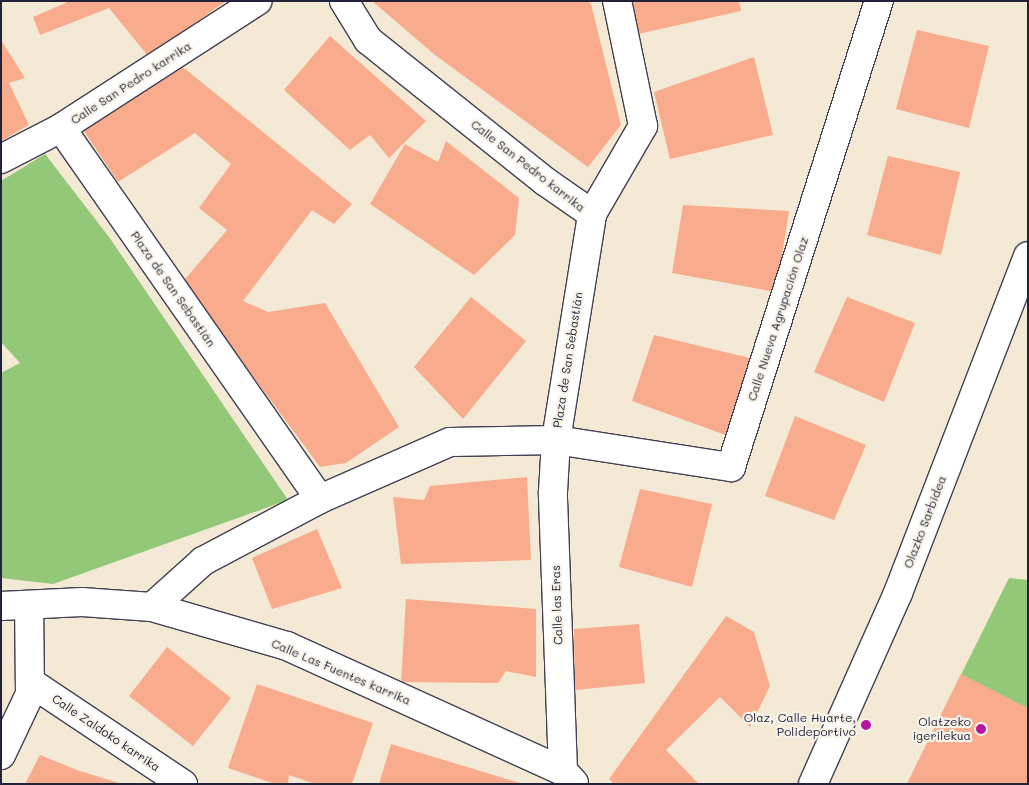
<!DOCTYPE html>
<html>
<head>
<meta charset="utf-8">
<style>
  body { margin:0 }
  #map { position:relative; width:1029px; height:785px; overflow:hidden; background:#f4e9d4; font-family:Mali,sans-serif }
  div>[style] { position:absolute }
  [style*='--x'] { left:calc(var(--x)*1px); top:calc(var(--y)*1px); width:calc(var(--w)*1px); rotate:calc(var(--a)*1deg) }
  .green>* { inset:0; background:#94c879 }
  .building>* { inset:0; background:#f8ac8d }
  .roads { filter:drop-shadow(1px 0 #424052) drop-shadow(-1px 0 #424052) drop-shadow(0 1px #424052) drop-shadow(0 -1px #424052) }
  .minor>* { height:28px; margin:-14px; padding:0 14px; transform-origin:14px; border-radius:14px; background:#fff }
  .dots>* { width:14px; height:14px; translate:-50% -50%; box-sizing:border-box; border:2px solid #f7f3e8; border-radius:50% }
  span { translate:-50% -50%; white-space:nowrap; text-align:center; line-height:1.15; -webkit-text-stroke:4.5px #f7f3e8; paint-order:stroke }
  .street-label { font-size:12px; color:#22223b }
  .poi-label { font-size:12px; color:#22223b }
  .right { translate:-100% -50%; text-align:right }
  .frame { position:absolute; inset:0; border:2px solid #22223b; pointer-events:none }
</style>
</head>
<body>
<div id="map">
  <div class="green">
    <div style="clip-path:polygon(45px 154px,109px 237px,288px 500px,53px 584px,1px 578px,1px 373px,20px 363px,1px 342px,1px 181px)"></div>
    <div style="clip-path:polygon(1009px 578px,1028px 580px,1028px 784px,907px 784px)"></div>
  </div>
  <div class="building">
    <div style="clip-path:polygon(70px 1px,226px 1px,148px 56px,109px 8px,40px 35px,33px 17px)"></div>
    <div style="clip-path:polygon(372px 1px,587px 1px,591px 4px,621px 125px,588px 167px,435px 55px)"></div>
    <div style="clip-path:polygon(630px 1px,739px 1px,741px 11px,638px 34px)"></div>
    <div style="clip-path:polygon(917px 30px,989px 46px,969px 128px,896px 109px)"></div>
    <div style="clip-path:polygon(330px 36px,426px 121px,389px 158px,370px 135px,350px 150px,284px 90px)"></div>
    <div style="clip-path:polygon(1px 40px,25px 78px,9px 83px,29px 125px,1px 141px)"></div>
    <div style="clip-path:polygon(754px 57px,773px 135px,670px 159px,654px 92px)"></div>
    <div style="clip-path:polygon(179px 64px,352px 204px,334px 224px,312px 210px,243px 301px,268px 312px,325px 303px,399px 427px,346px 463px,320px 467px,235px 352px,175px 291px,227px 230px,199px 208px,231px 164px,195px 133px,118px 182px,82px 128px)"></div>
    <div style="clip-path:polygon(446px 141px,519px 198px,515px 235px,474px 275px,370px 204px,405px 144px,438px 162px)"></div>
    <div style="clip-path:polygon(888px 156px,960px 172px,941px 255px,867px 235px)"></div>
    <div style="clip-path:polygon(683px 205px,789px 211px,776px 292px,672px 273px)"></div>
    <div style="clip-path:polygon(471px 297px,526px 341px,463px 419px,414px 367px)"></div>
    <div style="clip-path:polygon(847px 297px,915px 323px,884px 402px,814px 372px)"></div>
    <div style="clip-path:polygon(654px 335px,758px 360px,731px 437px,632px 401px)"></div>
    <div style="clip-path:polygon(795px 416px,866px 445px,834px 520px,765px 496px)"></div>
    <div style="clip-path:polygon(527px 477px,531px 560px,401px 564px,393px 497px,424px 500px,430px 486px)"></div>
    <div style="clip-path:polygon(640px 489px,712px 504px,692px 587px,619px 567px)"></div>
    <div style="clip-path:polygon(317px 529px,342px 588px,272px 609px,252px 558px)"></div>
    <div style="clip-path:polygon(406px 599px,536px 609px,536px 677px,506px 671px,498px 683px,401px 682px)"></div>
    <div style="clip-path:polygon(726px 616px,754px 632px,770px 686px,750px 727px,720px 697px,666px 750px,699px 784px,614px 784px,609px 779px)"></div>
    <div style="clip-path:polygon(639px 624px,645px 683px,575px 690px,574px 629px)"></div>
    <div style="clip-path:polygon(167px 647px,231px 698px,193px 746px,129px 696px)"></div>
    <div style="clip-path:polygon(961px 674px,1028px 708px,1028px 784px,907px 784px)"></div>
    <div style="clip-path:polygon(257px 684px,373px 723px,352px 784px,315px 784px,289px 775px,288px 784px,275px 784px,228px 768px)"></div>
    <div style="clip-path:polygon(391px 744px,520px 783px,520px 784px,379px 784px)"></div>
    <div style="clip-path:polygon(40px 755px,77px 770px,122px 784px,25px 784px)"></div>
  </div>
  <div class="roads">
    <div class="minor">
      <div style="--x:344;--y:1;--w:46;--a:58.4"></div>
      <div style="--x:368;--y:40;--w:228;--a:38.6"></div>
      <div style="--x:546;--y:182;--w:56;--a:34.8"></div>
      <div style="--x:592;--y:214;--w:102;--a:-59.9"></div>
      <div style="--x:643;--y:126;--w:128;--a:-101.7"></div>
      <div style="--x:61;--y:128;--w:452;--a:55.1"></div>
      <div style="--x:1;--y:159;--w:68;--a:-27.3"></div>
      <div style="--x:61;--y:128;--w:234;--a:-32.9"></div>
      <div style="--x:1;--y:606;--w:81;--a:-2.8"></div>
      <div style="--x:82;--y:602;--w:70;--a:4.1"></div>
      <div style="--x:152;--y:607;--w:141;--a:16.1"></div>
      <div style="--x:287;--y:646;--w:303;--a:24.4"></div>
      <div style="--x:563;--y:771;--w:16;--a:47"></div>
      <div style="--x:152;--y:607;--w:69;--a:-42"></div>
      <div style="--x:203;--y:561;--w:132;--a:-27.9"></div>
      <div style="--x:320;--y:499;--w:142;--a:-23.7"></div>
      <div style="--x:450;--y:442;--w:106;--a:-1.1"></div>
      <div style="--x:556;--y:440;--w:229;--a:-80.9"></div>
      <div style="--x:30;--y:682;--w:184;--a:33.7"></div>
      <div style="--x:1;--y:755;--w:68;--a:-64.6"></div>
      <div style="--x:30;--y:694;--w:89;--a:-90.6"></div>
      <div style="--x:563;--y:771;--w:279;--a:-92.1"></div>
      <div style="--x:553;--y:492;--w:52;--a:-86.7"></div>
      <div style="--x:556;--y:440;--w:177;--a:8.8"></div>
      <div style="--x:731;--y:467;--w:489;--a:-72.4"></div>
      <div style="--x:813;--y:784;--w:209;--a:-66"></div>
      <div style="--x:898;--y:593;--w:361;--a:-68.9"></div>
    </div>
  </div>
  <div class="dots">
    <div style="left:866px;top:725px;background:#b5179e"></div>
    <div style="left:981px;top:729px;background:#b5179e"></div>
  </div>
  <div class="street-label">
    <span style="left:131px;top:83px;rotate:-33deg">Calle San Pedro karrika</span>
    <span style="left:528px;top:166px;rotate:38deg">Calle San Pedro karrika</span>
    <span style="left:173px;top:289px;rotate:55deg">Plaza de San Sebastián</span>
    <span style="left:778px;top:319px;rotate:-72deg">Calle Nueva Agrupación Olaz</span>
    <span style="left:568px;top:360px;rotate:-81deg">Plaza de San Sebastián</span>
    <span style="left:925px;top:522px;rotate:-69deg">Olazko Sarbidea</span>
    <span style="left:557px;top:605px;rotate:-92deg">Calle las Eras</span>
    <span style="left:341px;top:672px;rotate:23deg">Calle Las Fuentes karrika</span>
    <span style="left:106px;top:733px;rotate:34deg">Calle Zaldoko karrika</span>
  </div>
  <div class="poi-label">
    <span class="right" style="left:856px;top:725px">Olaz, Calle Huarte,<br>Polideportivo</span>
    <span class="right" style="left:971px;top:729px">Olatzeko<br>igerilekua</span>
  </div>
  <div class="frame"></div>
</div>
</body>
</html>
